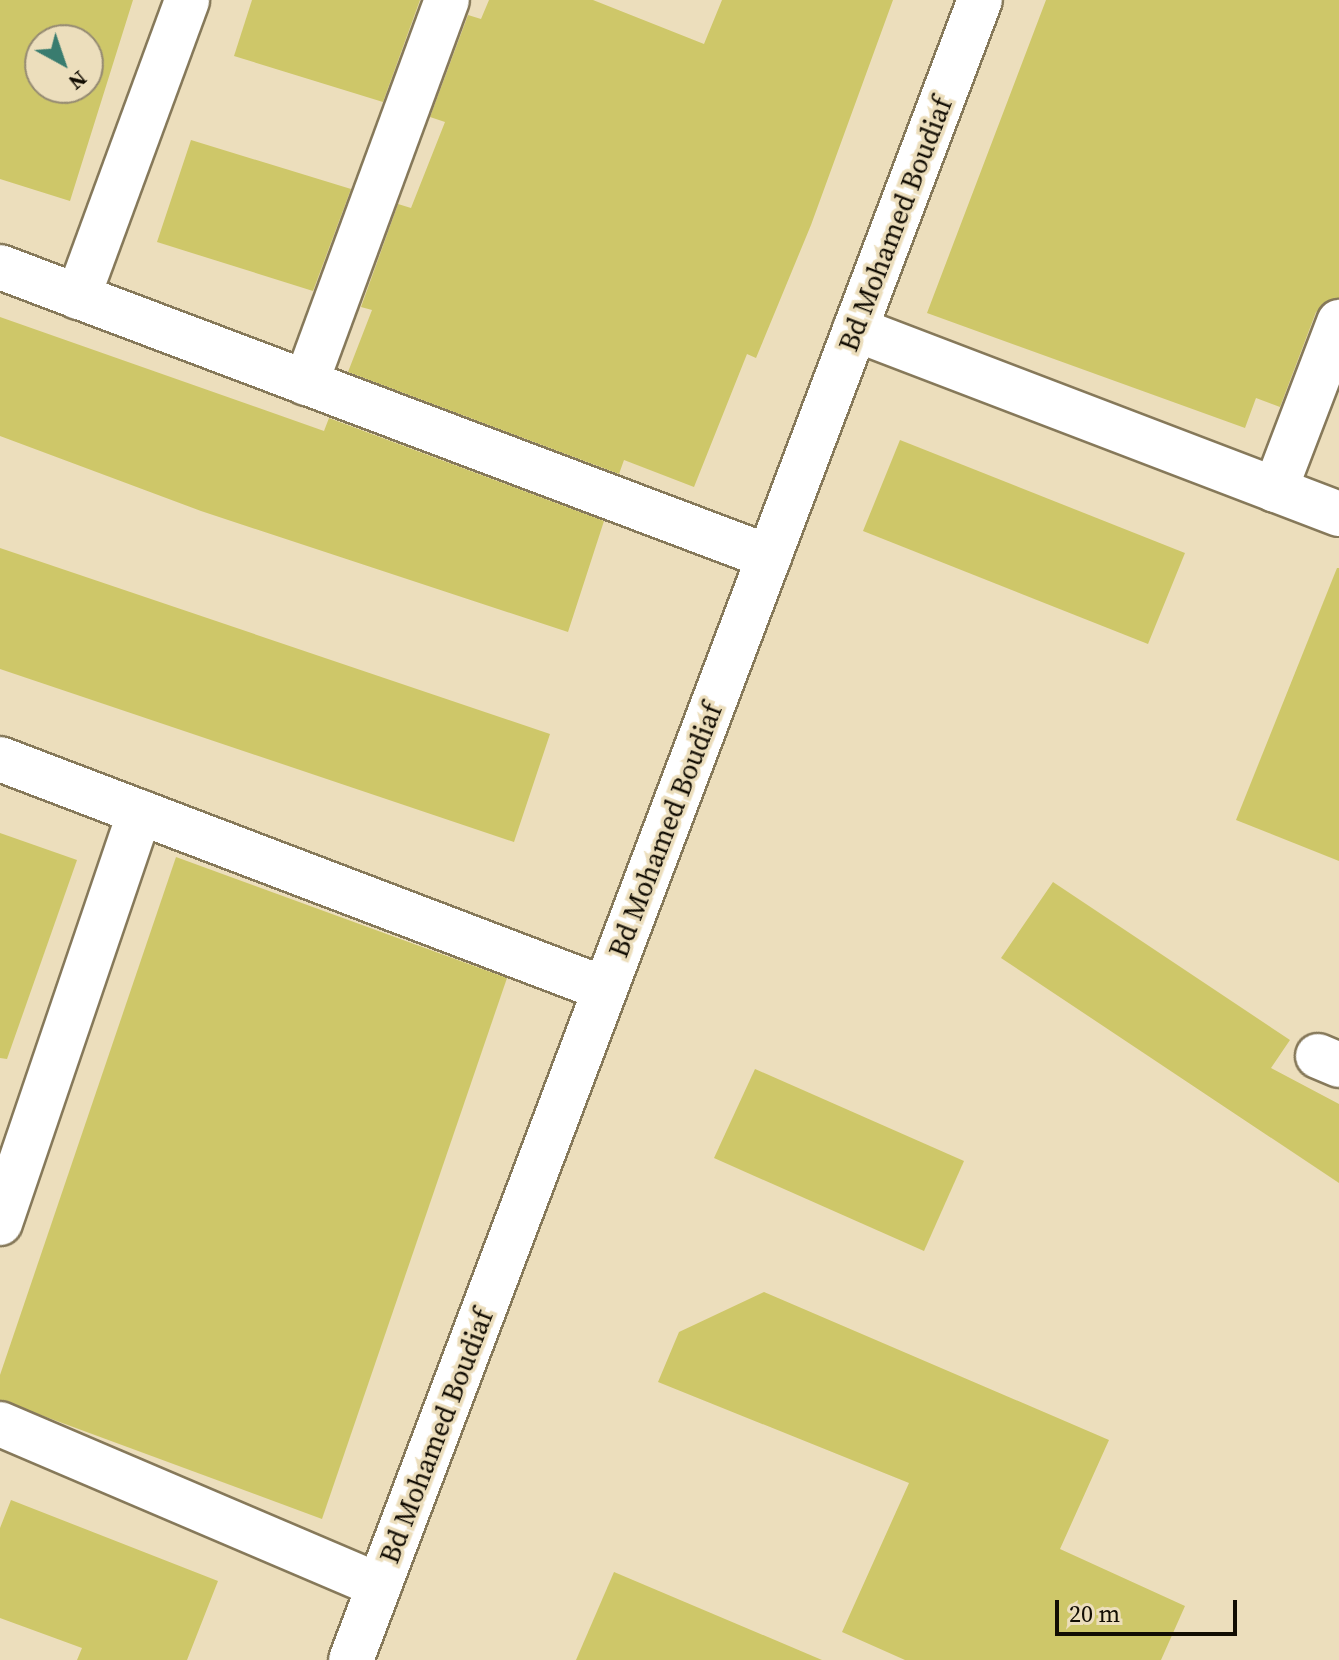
<!DOCTYPE html>
<html>
<head>
<meta charset="utf-8">
<style>
  body { margin:0 }
  #map { position:relative; width:1339px; height:1660px; overflow:hidden; background:#ecdebc; font-family:"Source Serif 4",serif }
  div>[style] { position:absolute }
  [style*='--x'] { left:calc(var(--x)*1px); top:calc(var(--y)*1px); width:calc(var(--w)*1px); rotate:calc(var(--a)*1deg) }
  .building>* { inset:0; background:#cec769 }
  .roads { filter:drop-shadow(2px 0 #86795a) drop-shadow(-2px 0 #86795a) drop-shadow(0 2px #86795a) drop-shadow(0 -2px #86795a) }
  .minor>* { height:44px; margin:-22px; padding:0 22px; transform-origin:22px; border-radius:22px; background:#fff }
  span { translate:-50% -50%; white-space:nowrap; text-align:center; line-height:1.15; -webkit-text-stroke:7px #ecdebc; paint-order:stroke }
  .street-label { font-size:28px; color:#120d03 }
  .north { position:absolute; left:24px; top:24px; width:80px; height:80px; box-sizing:border-box; background:#ecdebc; border:2px solid #958a72; border-radius:50%; rotate:140deg; font-size:22px; font-weight:700; line-height:32px; text-align:center; color:#120d03 }
  .north::after { content:''; display:block; margin:auto; width:28px; height:36px; background:#397c6f; clip-path:polygon(50% 0,100% 100%,50% 72%,0 100%) }
  .scale { position:absolute; left:1055px; top:1600px; width:182px; height:36px; box-sizing:border-box; border:4px solid #120d03; border-top:0; padding-left:10px; font-size:24px; line-height:28px; white-space:nowrap; color:#120d03; -webkit-text-stroke:6px #ecdebc; paint-order:stroke }
</style>
</head>
<body>
<div id="map">
  <div class="building">
    <div style="clip-path:polygon(evenodd,0 0,133px 0,70px 201px,0 179px,0 0,40px 40px,88px 40px,88px 88px,40px 88px,40px 40px)"></div>
    <div style="clip-path:polygon(252px 0,420px 0,383px 102px,234px 56px)"></div>
    <div style="clip-path:polygon(489px 0,593px 0,704px 44px,722px 0,893px 0,811px 225px,756px 358px,747px 354px,694px 487px,624px 460px,619px 474px,348px 372px,372px 310px,361px 307px,398px 204px,411px 208px,445px 122px,430px 117px,468px 15px,481px 19px)"></div>
    <div style="clip-path:polygon(1046px 0,1339px 0,1339px 298px,1316px 312px,1280px 407px,1256px 398px,1245px 428px,927px 313px)"></div>
    <div style="clip-path:polygon(191px 140px,351px 189px,313px 291px,157px 242px)"></div>
    <div style="clip-path:polygon(0 317px,324px 431px,329px 418px,604px 521px,568px 632px,201px 511px,0 436px)"></div>
    <div style="clip-path:polygon(900px 440px,1185px 553px,1148px 644px,863px 531px)"></div>
    <div style="clip-path:polygon(0 548px,550px 734px,514px 842px,0 669px)"></div>
    <div style="clip-path:polygon(1337px 568px,1339px 568px,1339px 861px,1236px 820px)"></div>
    <div style="clip-path:polygon(0 833px,77px 860px,7px 1059px,0 1058px)"></div>
    <div style="clip-path:polygon(176px 857px,507px 978px,322px 1519px,0 1400px,0 1375px)"></div>
    <div style="clip-path:polygon(1053px 882px,1290px 1040px,1271px 1068px,1339px 1104px,1339px 1183px,1001px 958px)"></div>
    <div style="clip-path:polygon(755px 1069px,964px 1161px,924px 1251px,714px 1158px)"></div>
    <div style="clip-path:polygon(764px 1292px,1109px 1440px,1060px 1549px,1185px 1606px,1161px 1660px,905px 1660px,842px 1632px,909px 1483px,658px 1382px,679px 1332px)"></div>
    <div style="clip-path:polygon(11px 1500px,218px 1581px,187px 1660px,77px 1660px,82px 1648px,0 1618px,0 1528px)"></div>
    <div style="clip-path:polygon(614px 1572px,822px 1660px,576px 1660px)"></div>
  </div>
  <div class="roads">
    <div class="minor">
      <div style="--x:0;--y:267;--w:822;--a:20.66"></div>
      <div style="--x:78;--y:297;--w:316;--a:-69.8"></div>
      <div style="--x:855;--y:329;--w:518;--a:20.92"></div>
      <div style="--x:306;--y:383;--w:408;--a:-69.8"></div>
      <div style="--x:1275;--y:490;--w:180;--a:-69.1"></div>
      <div style="--x:0;--y:759;--w:647;--a:20.82"></div>
      <div style="--x:1318;--y:1056;--w:23;--a:23"></div>
      <div style="--x:0;--y:1223;--w:434;--a:-71.2"></div>
      <div style="--x:0;--y:1424;--w:412;--a:23.1"></div>
      <div style="--x:351;--y:1660;--w:1775;--a:-69.25"></div>
    </div>
  </div>
  <div class="street-label">
    <span style="left:895px;top:224px;rotate:-69deg">Bd Mohamed Boudiaf</span>
    <span style="left:665px;top:830px;rotate:-69deg">Bd Mohamed Boudiaf</span>
    <span style="left:436px;top:1436px;rotate:-69deg">Bd Mohamed Boudiaf</span>
  </div>
  <div class="north">N</div>
  <div class="scale">20 m</div>
</div>
</body>
</html>
